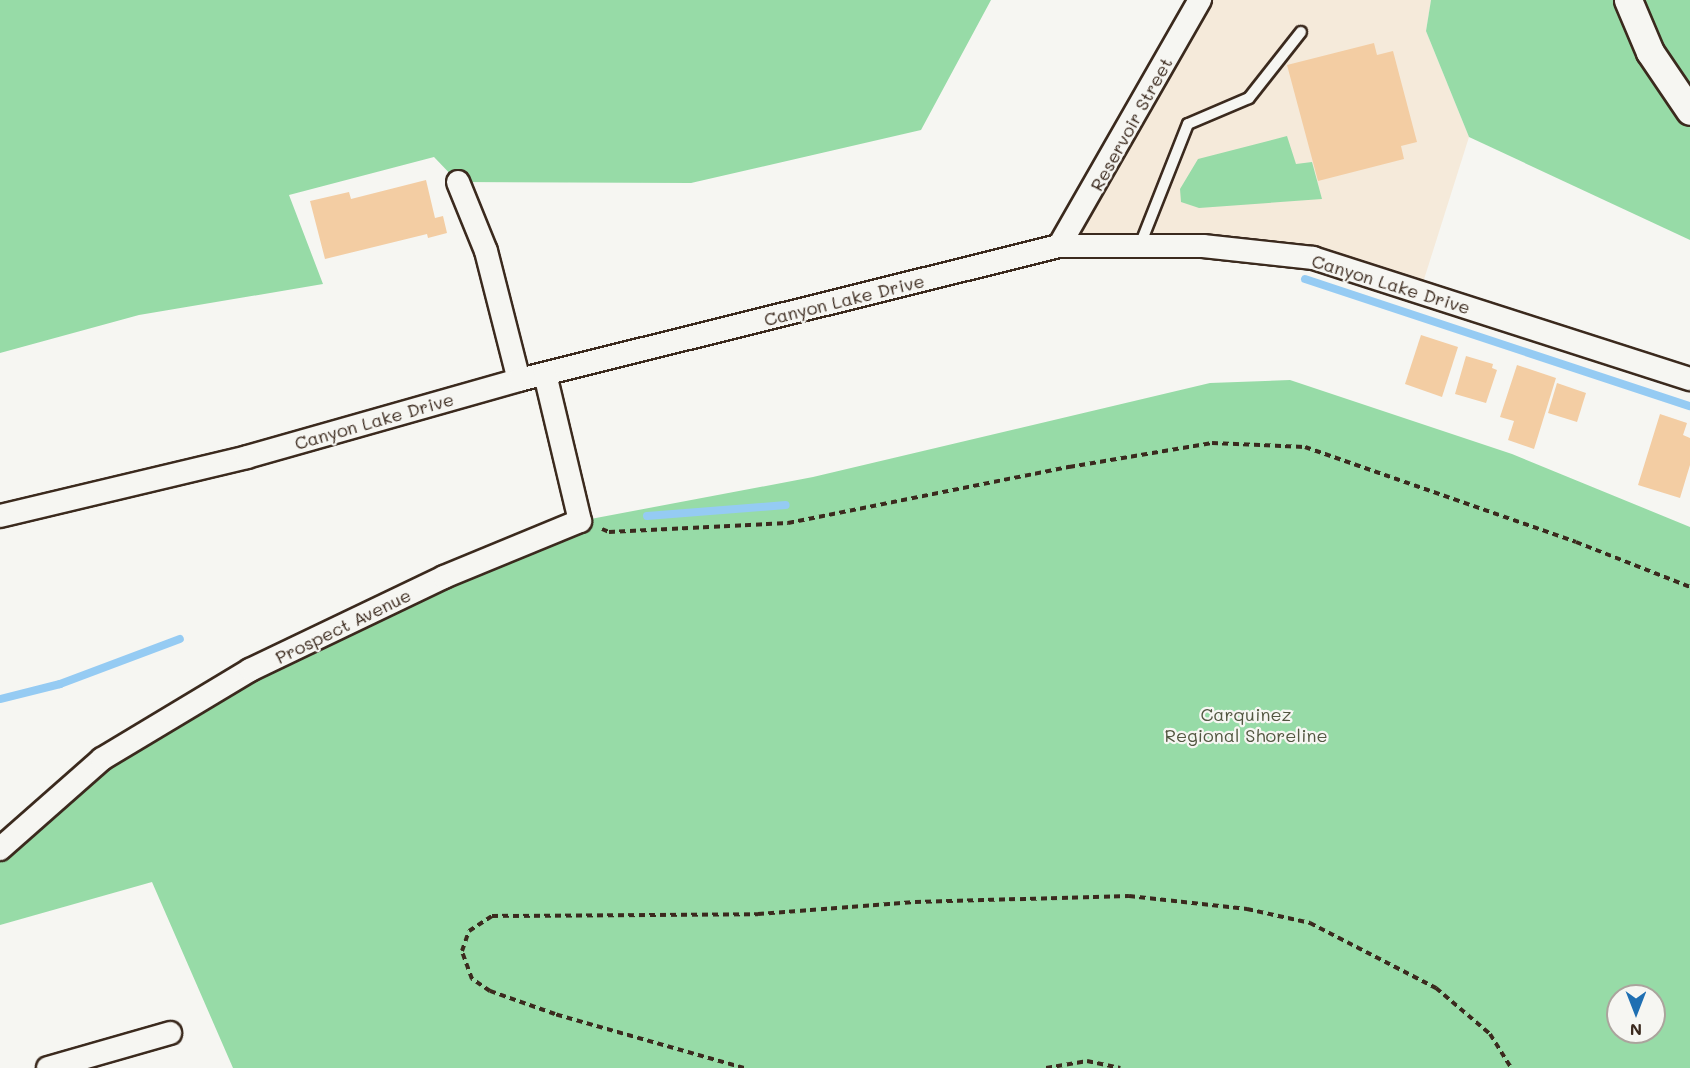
<!DOCTYPE html>
<html>
<head>
<meta charset="utf-8">
<style>
  body { margin:0 }
  #map { position:relative; width:1690px; height:1068px; overflow:hidden; background:#f6f6f2; font-family:Mali,sans-serif }
  div>[style] { position:absolute }
  [style*='--x'] { left:calc(var(--x)*1px); top:calc(var(--y)*1px); width:calc(var(--w)*1px); rotate:calc(var(--a)*1deg) }
  .built>* { inset:0; background:#f5eada }
  .green>* { inset:0; background:#97dba7 }
  .stream>* { height:8px; margin:-4px; padding:0 4px; transform-origin:4px; border-radius:4px; background:#95cbf3 }
  .building>* { inset:0; background:#f3cda3 }
  .path>* { height:4px; margin-top:-2px; transform-origin:0; background:repeating-linear-gradient(90deg,#3b2a1e 0 6px,transparent 0 10.5px) }
  .roads { filter:drop-shadow(2px 0 #3b2a1e) drop-shadow(-2px 0 #3b2a1e) drop-shadow(0 2px #3b2a1e) drop-shadow(0 -2px #3b2a1e) }
  .service>* { height:10px; margin:-5px; padding:0 5px; transform-origin:5px; border-radius:5px; background:#f6f6f2 }
  .minor>* { height:22px; margin:-11px; padding:0 11px; transform-origin:11px; border-radius:11px; background:#f6f6f2 }
  .tertiary>* { height:27px; margin:-13.5px; padding:0 13.5px; transform-origin:13.5px; border-radius:13.5px; background:#f6f6f2 }
  span { translate:-50% -50%; white-space:nowrap; text-align:center; line-height:1.15; -webkit-text-stroke:4.5px #f6f6f2; paint-order:stroke }
  .street-label { font-size:18px; color:#3b2a1e }
  .park-label { font-size:18px; color:#525640 }
  .north { position:absolute; left:1606px; top:984px; width:60px; height:60px; box-sizing:border-box; background:#f6f6f2; border:2px solid #aba49d; border-radius:50%; rotate:180deg; font-size:16px; font-weight:700; line-height:24px; text-align:center; color:#3b2a1e }
  .north::after { content:''; display:block; margin:auto; width:21px; height:27px; background:#1f6fb2; clip-path:polygon(50% 0,100% 100%,50% 72%,0 100%) }
</style>
</head>
<body>
<div id="map">
  <div class="built">
    <div style="clip-path:polygon(1200px 0,1431px 0,1426px 31px,1469px 137px,1420px 292px,1313px 258px,1059px 246px)"></div>
  </div>
  <div class="green">
    <div style="clip-path:polygon(0 0,991px 0,921px 130px,691px 183px,458px 182px,434px 157px,289px 195px,323px 284px,139px 315px,0 353px)"></div>
    <div style="clip-path:polygon(1431px 0,1690px 0,1690px 240px,1469px 137px,1426px 31px)"></div>
    <div style="clip-path:polygon(1287px 136px,1296px 164px,1312px 162px,1322px 199px,1199px 208px,1181px 202px,1180px 189px,1198px 159px)"></div>
    <div style="clip-path:polygon(evenodd,1290px 380px,1512px 454px,1690px 527px,1690px 1068px,233px 1068px,152px 882px,0 925px,0 849px,102px 759px,250px 670px,580px 521px,813px 477px,1210px 383px,1290px 380px,1618px 996px,1654px 996px,1654px 1032px,1618px 1032px,1618px 996px)"></div>
  </div>
  <div class="stream">
    <div style="--x:1305;--y:279;--w:405;--a:18.3"></div>
    <div style="--x:647;--y:516;--w:139;--a:-4.5"></div>
    <div style="--x:0;--y:699;--w:62;--a:-14"></div>
    <div style="--x:60;--y:684;--w:128;--a:-20.6"></div>
  </div>
  <div class="building">
    <div style="clip-path:polygon(1374px 43px,1377px 55px,1393px 51px,1417px 142px,1401px 146px,1404px 159px,1318px 181px,1287px 65px)"></div>
    <div style="clip-path:polygon(426px 180px,435px 218px,443px 216px,447px 233px,428px 238px,427px 234px,325px 259px,310px 201px,349px 192px,351px 199px)"></div>
    <div style="clip-path:polygon(1421px 335px,1458px 347px,1442px 397px,1405px 384px)"></div>
    <div style="clip-path:polygon(1466px 356px,1493px 364px,1492px 368px,1497px 370px,1486px 403px,1455px 394px)"></div>
    <div style="clip-path:polygon(1517px 365px,1556px 378px,1534px 449px,1508px 440px,1514px 421px,1500px 417px)"></div>
    <div style="clip-path:polygon(1557px 383px,1586px 393px,1577px 422px,1548px 413px)"></div>
    <div style="clip-path:polygon(1660px 414px,1687px 423px,1683px 435px,1690px 438px,1690px 465px,1680px 498px,1638px 485px)"></div>
  </div>
  <div class="path">
    <div style="--x:602;--y:529;--w:8;--a:23"></div>
    <div style="--x:609;--y:532;--w:179;--a:-2.9"></div>
    <div style="--x:788;--y:523;--w:287;--a:-11.3"></div>
    <div style="--x:1069;--y:467;--w:145;--a:-9.5"></div>
    <div style="--x:1212;--y:443;--w:93;--a:2.5"></div>
    <div style="--x:1305;--y:447;--w:287;--a:19.3"></div>
    <div style="--x:1576;--y:542;--w:123;--a:21.5"></div>
    <div style="--x:744;--y:1068;--w:197;--a:-164.1"></div>
    <div style="--x:555;--y:1014;--w:69;--a:-160.5"></div>
    <div style="--x:490;--y:991;--w:22;--a:-146"></div>
    <div style="--x:472;--y:979;--w:30;--a:-110"></div>
    <div style="--x:462;--y:951;--w:21;--a:-71"></div>
    <div style="--x:469;--y:931;--w:27;--a:-33"></div>
    <div style="--x:492;--y:916;--w:266;--a:-0.4"></div>
    <div style="--x:758;--y:914;--w:157;--a:-4.4"></div>
    <div style="--x:915;--y:902;--w:214;--a:-1.6"></div>
    <div style="--x:1129;--y:896;--w:119;--a:6.3"></div>
    <div style="--x:1247;--y:909;--w:65;--a:12.5"></div>
    <div style="--x:1310;--y:923;--w:142;--a:27.3"></div>
    <div style="--x:1436;--y:988;--w:71;--a:40.4"></div>
    <div style="--x:1490;--y:1034;--w:40;--a:58"></div>
    <div style="--x:1046;--y:1068;--w:42;--a:-9.7"></div>
    <div style="--x:1087;--y:1061;--w:34;--a:12"></div>
  </div>
  <div class="roads">
    <div class="service">
      <div style="--x:1140;--y:245;--w:130;--a:-68.4"></div>
      <div style="--x:1188;--y:124;--w:66;--a:-23.1"></div>
      <div style="--x:1249;--y:98;--w:84;--a:-51.8"></div>
    </div>
    <div class="minor">
      <div style="--x:458;--y:182;--w:74;--a:67.9"></div>
      <div style="--x:486;--y:251;--w:133;--a:75.7"></div>
      <div style="--x:1059;--y:246;--w:284;--a:-60.2"></div>
      <div style="--x:0;--y:516;--w:254;--a:-13.4"></div>
      <div style="--x:247;--y:457;--w:283;--a:-15.8"></div>
      <div style="--x:519;--y:380;--w:556;--a:-13.94"></div>
      <div style="--x:1059;--y:246;--w:144;--a:0"></div>
      <div style="--x:1203;--y:246;--w:111;--a:6.2"></div>
      <div style="--x:1313;--y:258;--w:396;--a:17.8"></div>
      <div style="--x:0;--y:849;--w:136;--a:-41.4"></div>
      <div style="--x:102;--y:759;--w:173;--a:-31"></div>
      <div style="--x:250;--y:670;--w:215;--a:-25.6"></div>
      <div style="--x:444;--y:577;--w:147;--a:-22.4"></div>
      <div style="--x:580;--y:521;--w:151;--a:-103.4"></div>
      <div style="--x:48;--y:1068;--w:127;--a:-16"></div>
    </div>
    <div class="tertiary">
      <div style="--x:1628;--y:0;--w:56;--a:67.1"></div>
      <div style="--x:1650;--y:52;--w:71;--a:55.9"></div>
    </div>
  </div>
  <div class="street-label">
    <span style="left:1131px;top:124px;rotate:-61deg">Reservoir Street</span>
    <span style="left:1391px;top:284px;rotate:17deg">Canyon Lake Drive</span>
    <span style="left:844px;top:300px;rotate:-14deg">Canyon Lake Drive</span>
    <span style="left:374px;top:421px;rotate:-16deg">Canyon Lake Drive</span>
    <span style="left:343px;top:626px;rotate:-26deg">Prospect Avenue</span>
  </div>
  <div class="park-label">
    <span style="left:1246px;top:725px">Carquinez<br>Regional Shoreline</span>
  </div>
  <div class="north">N</div>
</div>
</body>
</html>
